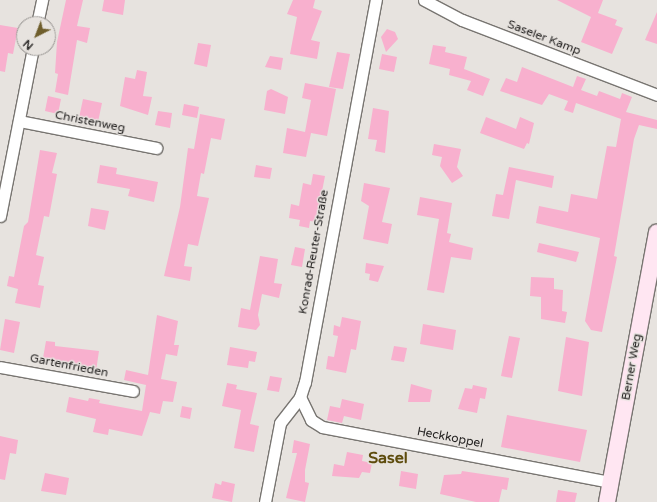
<!DOCTYPE html>
<html>
<head>
<meta charset="utf-8">
<style>
  body { margin:0 }
  #map { position:relative; width:657px; height:502px; overflow:hidden; background:#e7e3df; font-family:"Varela Round",sans-serif }
  div>[style] { position:absolute }
  [style*='--x'] { left:calc(var(--x)*1px); top:calc(var(--y)*1px); width:calc(var(--w)*1px); rotate:calc(var(--a)*1deg) }
  .building>* { inset:0; background:#f8b0ce }
  .roads { filter:drop-shadow(1px 0 #787571) drop-shadow(-1px 0 #787571) drop-shadow(0 1px #787571) drop-shadow(0 -1px #787571) }
  .street>* { height:11px; margin:-5.5px; padding:0 5.5px; transform-origin:5.5px; border-radius:5.5px; background:#fff }
  .secondary>* { height:16px; margin:-8px; padding:0 8px; transform-origin:8px; border-radius:8px; background:#ffe6f2 }
  span { translate:-50% -50%; white-space:nowrap; text-align:center; line-height:1.15; -webkit-text-stroke:3px #e7e3df; paint-order:stroke }
  .street-label { font-size:12px; color:#262423 }
  .district-label { font-size:16px; color:#5e4c0d; font-weight:700 }
  .north { position:absolute; left:16px; top:16px; width:40px; height:40px; box-sizing:border-box; background:#e7e3df; border:1px solid #9a9794; border-radius:50%; rotate:222deg; font-size:11px; font-weight:700; line-height:16px; text-align:center; color:#262423 }
  .north::after { content:''; display:block; margin:auto; width:14px; height:18px; background:#6f5e2c; clip-path:polygon(50% 0,100% 100%,50% 72%,0 100%) }
</style>
</head>
<body>
<div id="map">
  <div class="building">
    <div style="clip-path:polygon(66px 0,83px 0,77px 26px,90px 28px,87px 43px,77px 40px,68px 95px,55px 92px,58px 74px,55px 73px,57px 42px)"></div>
    <div style="clip-path:polygon(104px 0,125px 0,123px 15px,102px 11px)"></div>
    <div style="clip-path:polygon(293px 0,315px 0,313px 8px,322px 11px,311px 40px,320px 42px,317px 59px,290px 54px,297px 17px,287px 14px)"></div>
    <div style="clip-path:polygon(557px 0,603px 0,598px 13px,617px 20px,615px 25px,623px 28px,612px 54px,581px 42px,591px 17px)"></div>
    <div style="clip-path:polygon(657px 12px,657px 44px,645px 40px)"></div>
    <div style="clip-path:polygon(0 25px,18px 28px,13px 54px,8px 53px,5px 72px,0 71px)"></div>
    <div style="clip-path:polygon(387px 29px,395px 32px,398px 39px,386px 52px,381px 37px)"></div>
    <div style="clip-path:polygon(198px 43px,211px 45px,207px 67px,194px 64px)"></div>
    <div style="clip-path:polygon(433px 45px,446px 47px,445px 52px,467px 57px,464px 69px,490px 79px,483px 96px,467px 90px,471px 81px,449px 75px,450px 69px,429px 64px)"></div>
    <div style="clip-path:polygon(337px 52px,350px 54px,343px 89px,329px 87px)"></div>
    <div style="clip-path:polygon(382px 54px,397px 57px,394px 72px,379px 69px)"></div>
    <div style="clip-path:polygon(270px 56px,283px 58px,281px 70px,265px 67px)"></div>
    <div style="clip-path:polygon(522px 67px,573px 87px,577px 76px,586px 79px,581px 90px,597px 96px,599px 91px,620px 99px,622px 93px,632px 97px,626px 112px,657px 120px,657px 129px,639px 125px,634px 139px,614px 256px,617px 257px,602px 332px,591px 330px,585px 321px,600px 238px,536px 223px,539px 206px,568px 212px,571px 194px,597px 199px,607px 146px,616px 147px,621px 119px,576px 103px,573px 113px,564px 110px,568px 101px,549px 94px,542px 105px,500px 91px,506px 78px,517px 82px)"></div>
    <div style="clip-path:polygon(137px 70px,147px 72px,143px 96px,152px 97px,148px 115px,120px 106px,125px 77px,135px 79px)"></div>
    <div style="clip-path:polygon(305px 83px,336px 89px,327px 136px,311px 133px,306px 157px,283px 153px,287px 128px,305px 132px,311px 100px,302px 98px)"></div>
    <div style="clip-path:polygon(271px 89px,288px 97px,285px 114px,264px 110px,267px 91px)"></div>
    <div style="clip-path:polygon(48px 96px,61px 99px,58px 114px,45px 111px)"></div>
    <div style="clip-path:polygon(83px 99px,102px 103px,98px 122px,79px 118px)"></div>
    <div style="clip-path:polygon(184px 104px,199px 107px,197px 118px,182px 115px)"></div>
    <div style="clip-path:polygon(373px 108px,389px 111px,385px 153px,375px 151px,377px 140px,368px 139px)"></div>
    <div style="clip-path:polygon(158px 111px,172px 113px,170px 128px,155px 125px)"></div>
    <div style="clip-path:polygon(200px 114px,225px 119px,221px 140px,211px 138px,204px 174px,201px 173px,197px 196px,209px 198px,198px 246px,188px 244px,184px 266px,192px 267px,190px 281px,164px 276px,180px 207px,188px 148px,194px 149px)"></div>
    <div style="clip-path:polygon(486px 117px,516px 129px,520px 117px,534px 123px,529px 144px,527px 143px,524px 149px,480px 133px)"></div>
    <div style="clip-path:polygon(434px 144px,461px 149px,457px 167px,463px 176px,452px 183px,440px 166px,442px 157px,432px 155px)"></div>
    <div style="clip-path:polygon(40px 150px,57px 153px,52px 173px,57px 174px,49px 217px,44px 216px,36px 255px,44px 257px,38px 285px,44px 286px,40px 308px,15px 303px,18px 289px,7px 286px,9px 276px,14px 277px,24px 226px,28px 222px)"></div>
    <div style="clip-path:polygon(100px 165px,117px 168px,116px 174px,158px 182px,154px 202px,128px 196px,130px 189px,97px 183px)"></div>
    <div style="clip-path:polygon(256px 165px,272px 168px,270px 179px,254px 177px)"></div>
    <div style="clip-path:polygon(509px 167px,554px 176px,552px 188px,516px 180px,509px 219px,492px 216px,496px 194px,503px 195px)"></div>
    <div style="clip-path:polygon(313px 174px,325px 176px,316px 222px,310px 221px,309px 228px,299px 226px,300px 220px,289px 218px,291px 204px,299px 206px,303px 183px,311px 185px)"></div>
    <div style="clip-path:polygon(364px 183px,390px 188px,382px 222px,392px 224px,388px 244px,363px 239px,369px 206px,361px 201px)"></div>
    <div style="clip-path:polygon(420px 197px,452px 203px,447px 233px,451px 234px,449px 242px,473px 248px,471px 260px,451px 257px,444px 293px,427px 290px,439px 219px,417px 215px)"></div>
    <div style="clip-path:polygon(91px 208px,109px 211px,105px 230px,88px 226px)"></div>
    <div style="clip-path:polygon(539px 243px,579px 252px,576px 262px,537px 252px)"></div>
    <div style="clip-path:polygon(295px 247px,305px 249px,302px 267px,291px 265px)"></div>
    <div style="clip-path:polygon(260px 256px,278px 259px,274px 283px,282px 284px,279px 298px,262px 294px,258px 315px,260px 325px,256px 330px,238px 327px,241px 308px,250px 310px)"></div>
    <div style="clip-path:polygon(366px 263px,384px 266px,378px 282px,369px 280px,370px 274px,365px 273px)"></div>
    <div style="clip-path:polygon(531px 277px,554px 278px,554px 289px,563px 290px,562px 311px,567px 312px,565px 323px,541px 319px,541px 297px,530px 296px)"></div>
    <div style="clip-path:polygon(157px 315px,178px 321px,174px 345px,179px 345px,177px 356px,166px 354px,161px 379px,177px 382px,173px 402px,163px 401px,160px 414px,150px 412px,142px 436px,109px 429px,108px 435px,93px 432px,96px 419px,66px 412px,69px 397px,88px 401px,89px 398px,100px 400px,99px 403px,142px 411px,146px 385px,124px 380px,126px 370px,148px 375px)"></div>
    <div style="clip-path:polygon(342px 317px,361px 321px,356px 350px,351px 349px,346px 373px,326px 369px,328px 356px,334px 357px,338px 336px,333px 335px,334px 325px,340px 327px)"></div>
    <div style="clip-path:polygon(5px 319px,20px 322px,14px 353px,0 350px)"></div>
    <div style="clip-path:polygon(423px 324px,456px 330px,453px 350px,420px 344px)"></div>
    <div style="clip-path:polygon(509px 336px,520px 338px,512px 378px,501px 376px)"></div>
    <div style="clip-path:polygon(566px 337px,589px 342px,582px 396px,558px 391px)"></div>
    <div style="clip-path:polygon(46px 341px,55px 342px,55px 346px,99px 351px,96px 371px,43px 358px)"></div>
    <div style="clip-path:polygon(394px 346px,407px 348px,404px 362px,391px 360px)"></div>
    <div style="clip-path:polygon(230px 347px,257px 352px,255px 362px,249px 361px,248px 368px,227px 365px)"></div>
    <div style="clip-path:polygon(270px 376px,282px 378px,279px 392px,267px 390px)"></div>
    <div style="clip-path:polygon(227px 383px,237px 385px,236px 389px,257px 393px,250px 424px,259px 426px,254px 452px,234px 448px,241px 410px,222px 406px)"></div>
    <div style="clip-path:polygon(411px 384px,432px 390px,430px 402px,408px 402px)"></div>
    <div style="clip-path:polygon(473px 385px,487px 388px,485px 399px,480px 398px,477px 413px,458px 409px,465px 388px,472px 389px)"></div>
    <div style="clip-path:polygon(342px 399px,364px 404px,361px 420px,344px 416px,342px 423px,327px 420px,330px 406px,340px 408px)"></div>
    <div style="clip-path:polygon(182px 406px,192px 408px,190px 419px,180px 417px)"></div>
    <div style="clip-path:polygon(507px 415px,587px 430px,580px 462px,501px 447px)"></div>
    <div style="clip-path:polygon(0 436px,18px 440px,16px 454px,10px 453px,5px 480px,0 479px)"></div>
    <div style="clip-path:polygon(294px 440px,310px 444px,305px 470px,305px 482px,309px 483px,305px 502px,286px 498px,297px 453px,292px 453px)"></div>
    <div style="clip-path:polygon(347px 452px,363px 455px,362px 461px,372px 463px,370px 473px,362px 472px,359px 478px,332px 476px,334px 464px,344px 466px)"></div>
    <div style="clip-path:polygon(401px 471px,418px 474px,416px 489px,399px 486px)"></div>
    <div style="clip-path:polygon(462px 471px,509px 478px,507px 490px,502px 489px,499px 502px,476px 502px,440px 494px,444px 475px,461px 474px)"></div>
    <div style="clip-path:polygon(45px 473px,69px 478px,66px 495px,41px 491px)"></div>
    <div style="clip-path:polygon(222px 481px,235px 484px,232px 502px,212px 498px,215px 483px,221px 485px)"></div>
    <div style="clip-path:polygon(558px 490px,577px 493px,575px 502px,556px 502px)"></div>
  </div>
  <div class="roads">
    <div class="street">
      <div style="--x:424;--y:0;--w:43;--a:27.8"></div>
      <div style="--x:462;--y:20;--w:209;--a:21"></div>
      <div style="--x:37;--y:24;--w:25;--a:-78"></div>
      <div style="--x:19;--y:121;--w:140;--a:11.1"></div>
      <div style="--x:0;--y:216;--w:171;--a:-78.9"></div>
      <div style="--x:0;--y:367;--w:135;--a:10.2"></div>
      <div style="--x:300;--y:397;--w:25;--a:64"></div>
      <div style="--x:311;--y:420;--w:13;--a:32"></div>
      <div style="--x:322;--y:427;--w:294;--a:10.8"></div>
      <div style="--x:265;--y:502;--w:80;--a:-79.2"></div>
      <div style="--x:280;--y:423;--w:33;--a:-52"></div>
      <div style="--x:300;--y:397;--w:16;--a:-72"></div>
      <div style="--x:305;--y:382;--w:389;--a:-79.5"></div>
    </div>
    <div class="secondary">
      <div style="--x:607;--y:502;--w:274;--a:-79.5"></div>
    </div>
  </div>
  <div class="street-label">
    <span style="left:544px;top:38px;rotate:21deg">Saseler Kamp</span>
    <span style="left:90px;top:122px;rotate:11deg">Christenweg</span>
    <span style="left:314px;top:252px;rotate:-80deg">Konrad-Reuter-Straße</span>
    <span style="left:69px;top:366px;rotate:11deg">Gartenfrieden</span>
    <span style="left:632px;top:367px;rotate:-80deg">Berner Weg</span>
    <span style="left:450px;top:438px;rotate:11deg">Heckkoppel</span>
  </div>
  <div class="district-label">
    <span style="left:388px;top:458px">Sasel</span>
  </div>
  <div class="north">N</div>
</div>
</body>
</html>
